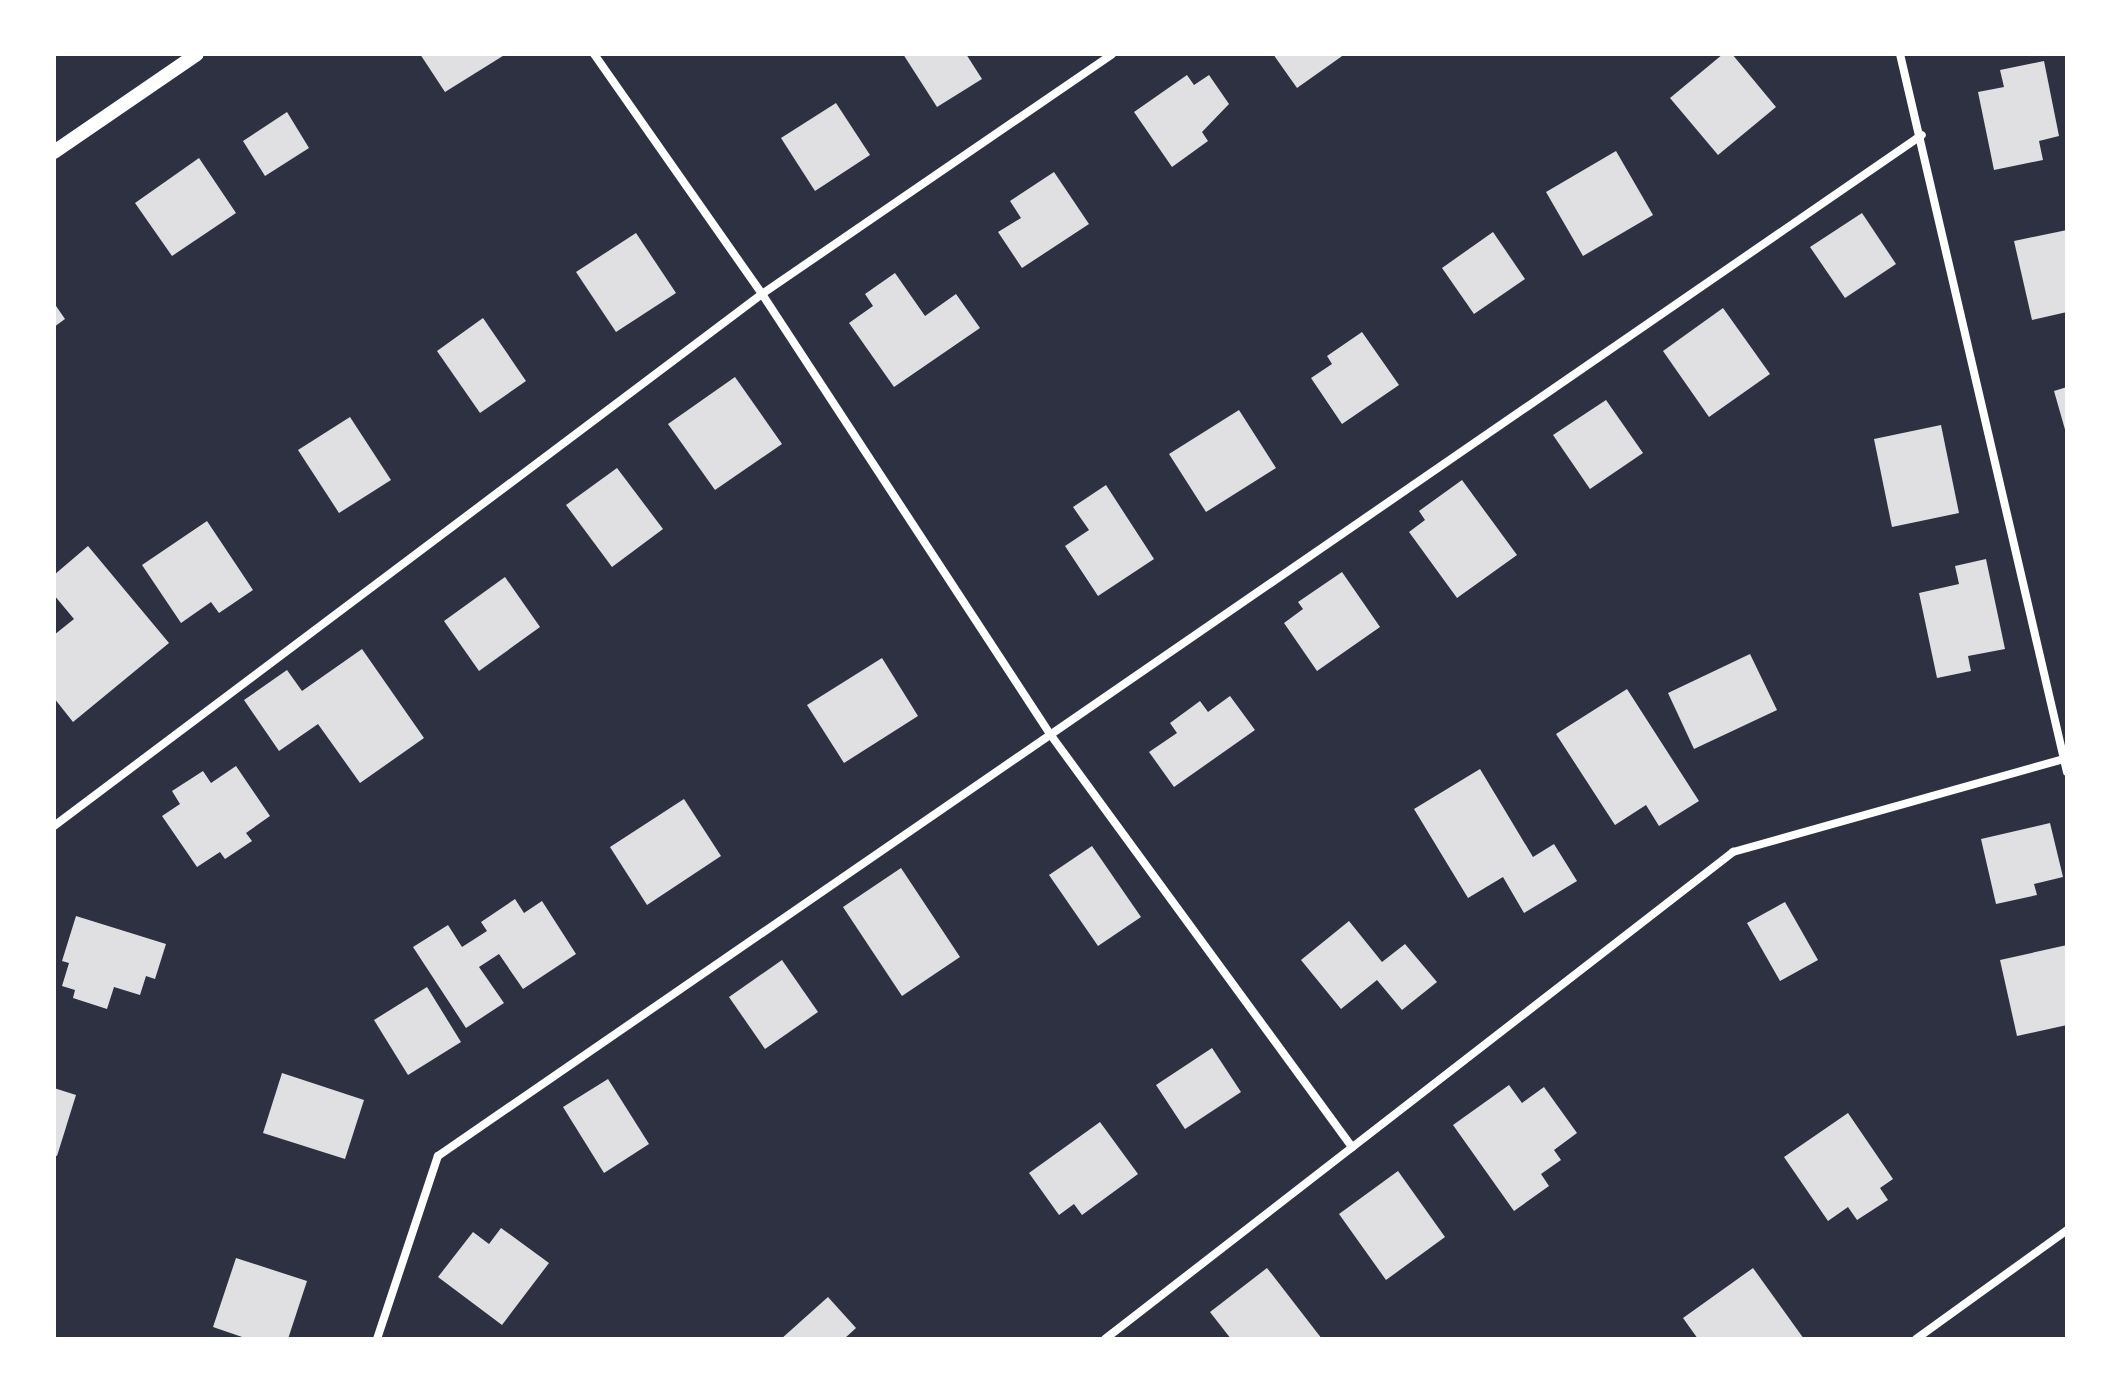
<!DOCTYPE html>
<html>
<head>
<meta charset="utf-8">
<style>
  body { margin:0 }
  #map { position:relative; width:2121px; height:1393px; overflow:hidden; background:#2d3142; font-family:"Fira Sans",sans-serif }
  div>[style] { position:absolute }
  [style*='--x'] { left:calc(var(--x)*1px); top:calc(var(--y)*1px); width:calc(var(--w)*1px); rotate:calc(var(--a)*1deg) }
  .building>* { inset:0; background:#e0e0e3 }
  .minor>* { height:8px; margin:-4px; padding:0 4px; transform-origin:4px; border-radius:4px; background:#fff }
  .tertiary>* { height:14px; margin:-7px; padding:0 7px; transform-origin:7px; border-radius:7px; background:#fff }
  span { translate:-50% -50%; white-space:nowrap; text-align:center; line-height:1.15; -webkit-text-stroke:6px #fff; paint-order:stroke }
  .frame { position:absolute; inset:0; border:56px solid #fff; pointer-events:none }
</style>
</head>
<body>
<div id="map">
  <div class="building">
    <div style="clip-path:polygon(420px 54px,506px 54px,445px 92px)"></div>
    <div style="clip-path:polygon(903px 54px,966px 54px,982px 79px,937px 107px)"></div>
    <div style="clip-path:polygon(1273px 54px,1345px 54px,1297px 88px)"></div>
    <div style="clip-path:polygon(1723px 54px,1732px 54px,1776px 107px,1718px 155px,1670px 98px)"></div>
    <div style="clip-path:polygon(2044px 61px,2059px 136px,2039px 141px,2043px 160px,1994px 170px,1978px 92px,2004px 87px,2000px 70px)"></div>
    <div style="clip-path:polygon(1187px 75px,1194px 85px,1209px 75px,1229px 104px,1202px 132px,1208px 141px,1172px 167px,1134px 112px)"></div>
    <div style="clip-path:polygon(836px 103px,870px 155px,815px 191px,781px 138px)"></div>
    <div style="clip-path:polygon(287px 112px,309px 148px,265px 176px,243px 141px)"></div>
    <div style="clip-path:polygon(1616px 151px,1653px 215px,1583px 256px,1546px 192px)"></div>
    <div style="clip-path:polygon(199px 158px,236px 213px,172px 256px,135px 203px)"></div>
    <div style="clip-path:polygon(1054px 172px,1089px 224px,1022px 268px,998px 232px,1021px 218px,1010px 201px)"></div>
    <div style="clip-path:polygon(1862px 213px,1896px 264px,1845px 298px,1810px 247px)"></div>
    <div style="clip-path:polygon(2067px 230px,2067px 312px,2032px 320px,2014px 241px)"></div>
    <div style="clip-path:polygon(1493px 232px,1525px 279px,1474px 314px,1442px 268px)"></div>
    <div style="clip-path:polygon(636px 233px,676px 293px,616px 332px,576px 272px)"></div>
    <div style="clip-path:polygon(895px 273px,925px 316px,956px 294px,980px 328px,894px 387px,849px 323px,873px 306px,865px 294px)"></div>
    <div style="clip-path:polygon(54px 303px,65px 319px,54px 327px)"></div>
    <div style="clip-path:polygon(1723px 308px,1770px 374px,1709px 417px,1663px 351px)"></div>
    <div style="clip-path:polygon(483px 318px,526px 381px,480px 413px,437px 351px)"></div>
    <div style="clip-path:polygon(1362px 332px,1399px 385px,1342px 424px,1311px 378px,1332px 364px,1327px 356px)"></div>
    <div style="clip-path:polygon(735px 377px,782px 444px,715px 490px,668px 424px)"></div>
    <div style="clip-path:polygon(2067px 387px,2067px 433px,2066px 433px,2054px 391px)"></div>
    <div style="clip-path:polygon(1606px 400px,1643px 453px,1590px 489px,1553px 435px)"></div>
    <div style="clip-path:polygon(1239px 410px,1276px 468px,1206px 512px,1169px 454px)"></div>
    <div style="clip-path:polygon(350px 417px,391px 480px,339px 513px,298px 450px)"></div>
    <div style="clip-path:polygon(1941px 425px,1959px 513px,1892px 527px,1874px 439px)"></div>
    <div style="clip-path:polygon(617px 468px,663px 529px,612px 567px,566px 505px)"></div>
    <div style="clip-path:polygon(1462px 480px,1517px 555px,1457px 598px,1409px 532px,1425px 520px,1419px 511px)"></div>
    <div style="clip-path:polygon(1106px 485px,1154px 559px,1098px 596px,1065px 546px,1089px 530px,1073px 507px)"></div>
    <div style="clip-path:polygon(207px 521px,253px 590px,219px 613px,211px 602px,181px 623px,142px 565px)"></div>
    <div style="clip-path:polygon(88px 546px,169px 643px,73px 722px,54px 698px,54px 635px,74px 619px,54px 595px,54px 575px)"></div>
    <div style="clip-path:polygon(1986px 559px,2005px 649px,1968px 656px,1971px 671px,1937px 678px,1919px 593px,1959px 584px,1955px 566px)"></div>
    <div style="clip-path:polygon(1342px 572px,1380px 627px,1317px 671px,1284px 623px,1303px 609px,1298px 602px)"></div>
    <div style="clip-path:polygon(505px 577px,540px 627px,479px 671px,444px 621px)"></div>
    <div style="clip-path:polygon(362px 649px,424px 738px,360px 783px,318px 724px,279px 751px,244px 700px,287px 670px,302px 691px)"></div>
    <div style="clip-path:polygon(1750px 654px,1777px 710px,1694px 749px,1668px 693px)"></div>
    <div style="clip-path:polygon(882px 658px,918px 716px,844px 763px,807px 705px)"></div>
    <div style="clip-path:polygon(1627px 689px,1699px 801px,1659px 826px,1646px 805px,1615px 825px,1556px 734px)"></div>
    <div style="clip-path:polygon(1230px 696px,1255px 730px,1174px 787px,1149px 752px,1177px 733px,1170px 723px,1200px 701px,1208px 712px)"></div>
    <div style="clip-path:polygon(236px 766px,270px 816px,246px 833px,252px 841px,225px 859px,220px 852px,197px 867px,162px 816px,180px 804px,172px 791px,203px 771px,211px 783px)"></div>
    <div style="clip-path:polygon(1480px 769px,1533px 857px,1554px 844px,1577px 881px,1524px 913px,1503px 877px,1468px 898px,1414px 809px)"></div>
    <div style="clip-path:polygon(684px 799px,721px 856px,647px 905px,610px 847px)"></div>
    <div style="clip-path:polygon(2050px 823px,2063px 877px,2034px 884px,2037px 895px,1996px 904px,1981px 839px)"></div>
    <div style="clip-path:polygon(1092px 846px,1141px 917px,1098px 946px,1049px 875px)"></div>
    <div style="clip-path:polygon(901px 868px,960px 957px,902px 996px,843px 907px)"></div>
    <div style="clip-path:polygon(515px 899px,524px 913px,542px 901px,576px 954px,523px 989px,499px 954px,479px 967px,504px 1003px,466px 1028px,413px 947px,448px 925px,462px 947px,487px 931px,481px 922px)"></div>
    <div style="clip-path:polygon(1785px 902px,1818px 960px,1780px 981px,1747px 923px)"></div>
    <div style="clip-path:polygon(76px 916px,166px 944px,155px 979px,146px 976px,140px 995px,114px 987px,107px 1009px,73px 998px,75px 990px,62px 986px,69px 963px,62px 961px)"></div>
    <div style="clip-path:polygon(1349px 921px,1382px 962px,1405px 944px,1437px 982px,1402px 1010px,1377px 980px,1341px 1009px,1301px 960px)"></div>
    <div style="clip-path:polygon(2067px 945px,2067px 1025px,2017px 1036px,2000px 960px)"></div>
    <div style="clip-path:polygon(782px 960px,818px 1012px,765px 1049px,729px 997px)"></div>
    <div style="clip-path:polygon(427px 987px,461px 1042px,408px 1075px,374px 1020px)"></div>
    <div style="clip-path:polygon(1212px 1048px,1241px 1092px,1185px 1129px,1156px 1085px)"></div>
    <div style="clip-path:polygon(282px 1073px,364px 1100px,345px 1159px,263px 1133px)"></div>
    <div style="clip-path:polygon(608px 1079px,649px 1144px,604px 1173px,563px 1107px)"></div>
    <div style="clip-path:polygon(1509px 1085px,1522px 1103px,1544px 1087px,1577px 1133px,1554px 1150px,1561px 1160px,1541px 1174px,1549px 1186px,1514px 1211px,1453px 1125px)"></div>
    <div style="clip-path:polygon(54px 1088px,76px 1095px,57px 1156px,54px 1155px)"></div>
    <div style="clip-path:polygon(1848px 1113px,1893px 1179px,1880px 1188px,1888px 1200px,1857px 1220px,1848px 1207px,1828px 1221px,1784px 1157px)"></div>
    <div style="clip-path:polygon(1100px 1122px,1138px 1174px,1082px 1215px,1074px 1204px,1059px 1215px,1029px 1173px)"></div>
    <div style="clip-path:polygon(1398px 1171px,1445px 1237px,1386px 1280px,1339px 1214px)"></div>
    <div style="clip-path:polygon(501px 1228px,549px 1263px,502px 1325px,438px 1277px,473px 1232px,489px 1244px)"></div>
    <div style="clip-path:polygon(236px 1258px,307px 1281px,288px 1339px,248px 1339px,213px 1327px)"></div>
    <div style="clip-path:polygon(1267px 1268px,1322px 1339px,1231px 1339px,1210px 1312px)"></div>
    <div style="clip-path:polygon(1753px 1268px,1804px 1339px,1698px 1339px,1683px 1318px)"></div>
    <div style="clip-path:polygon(828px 1297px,856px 1328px,844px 1339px,781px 1339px)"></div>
  </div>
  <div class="minor">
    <div style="--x:594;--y:54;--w:293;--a:55"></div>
    <div style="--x:762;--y:294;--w:526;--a:56.79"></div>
    <div style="--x:1050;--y:734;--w:512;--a:53.82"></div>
    <div style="--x:1900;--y:54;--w:737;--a:76.91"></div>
    <div style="--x:54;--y:826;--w:886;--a:-36.92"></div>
    <div style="--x:762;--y:294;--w:424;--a:-34.4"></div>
    <div style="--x:377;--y:1339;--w:193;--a:-71.6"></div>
    <div style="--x:438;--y:1156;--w:1801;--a:-34.53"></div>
    <div style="--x:1105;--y:1339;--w:795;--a:-37.79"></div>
    <div style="--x:1733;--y:852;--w:347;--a:-15.7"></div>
    <div style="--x:1916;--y:1339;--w:186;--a:-35.8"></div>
  </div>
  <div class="tertiary">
    <div style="--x:54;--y:152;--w:173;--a:-34.4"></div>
  </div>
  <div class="frame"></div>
</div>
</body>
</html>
